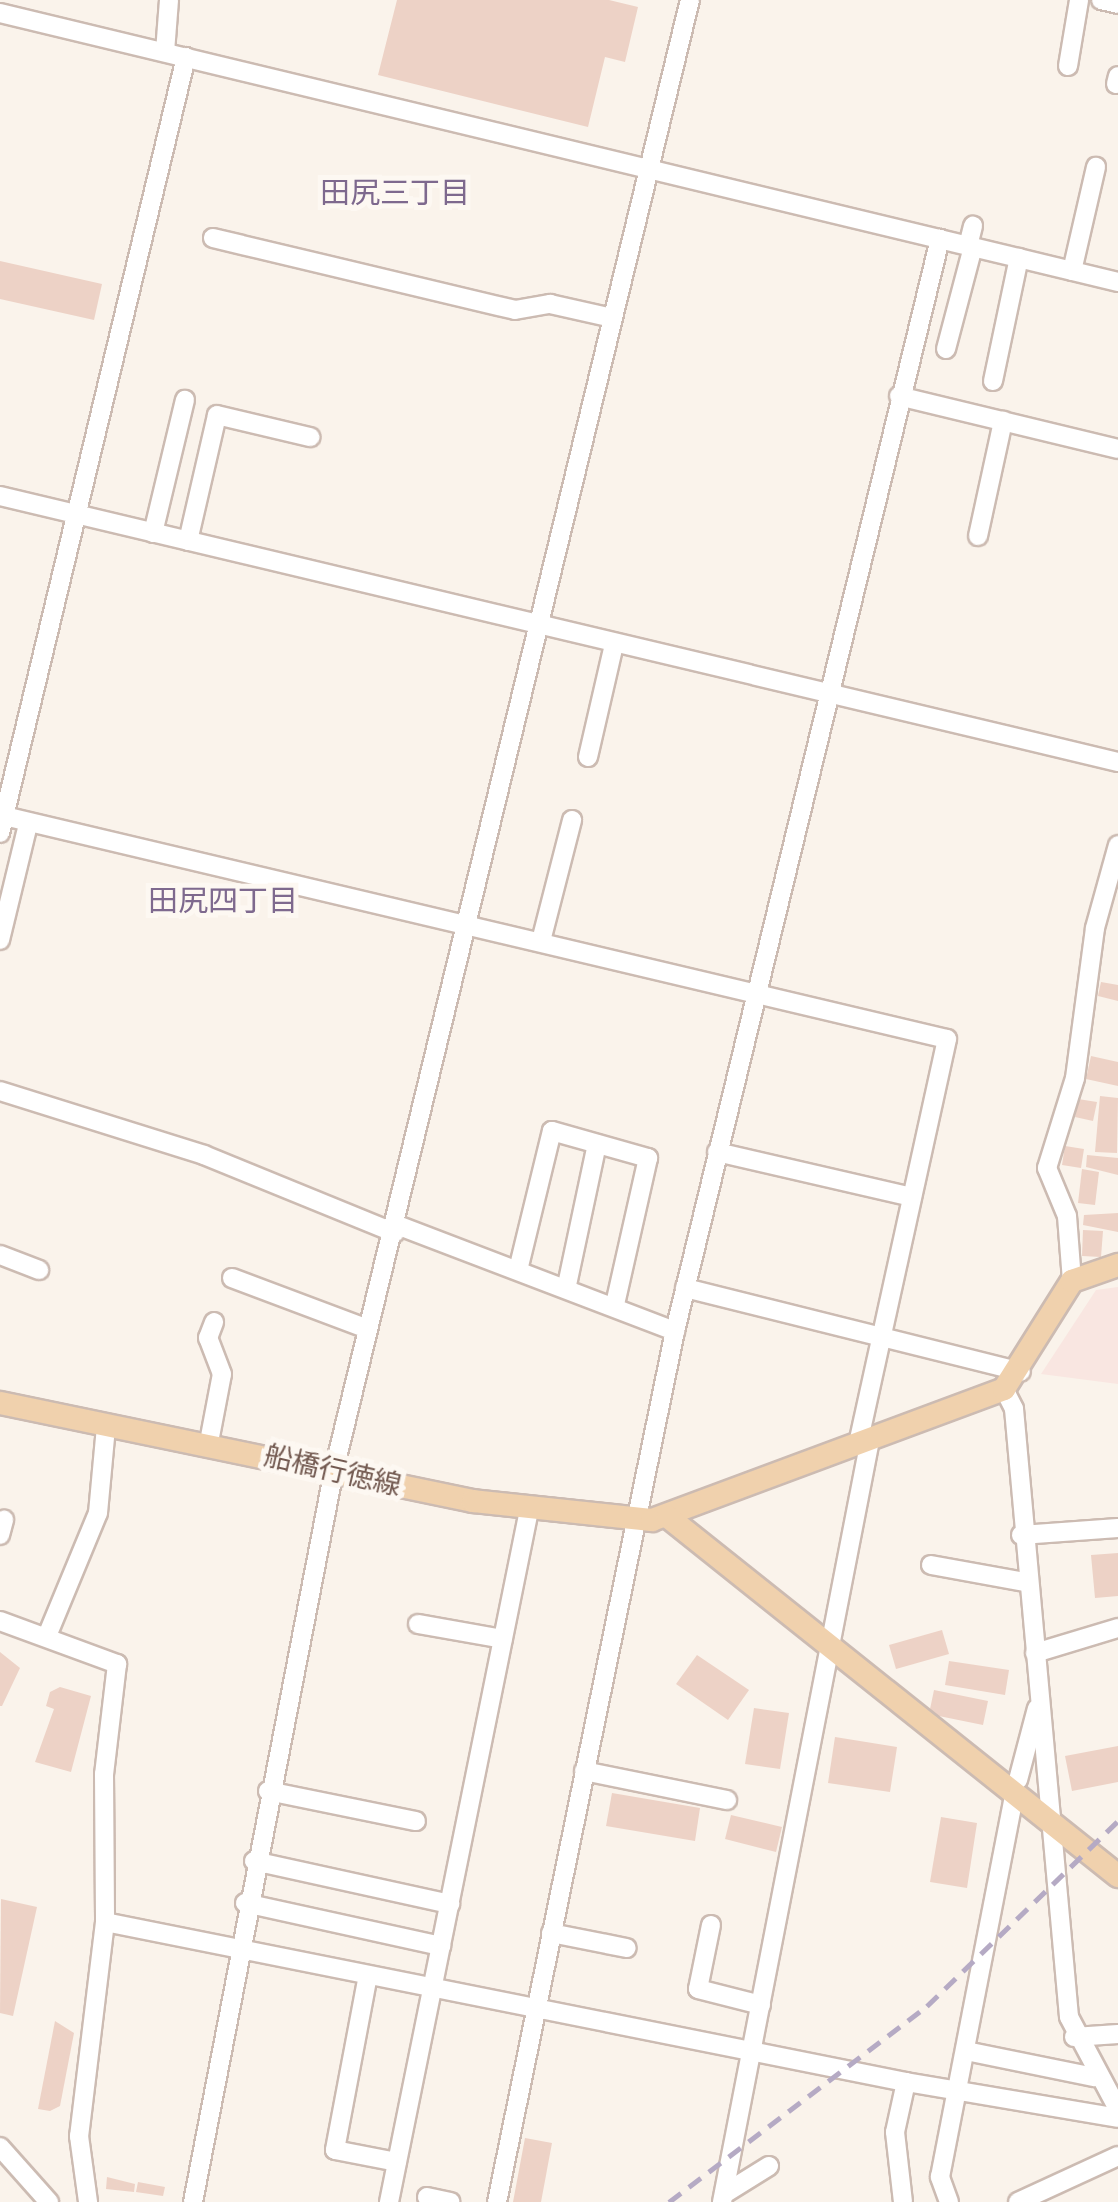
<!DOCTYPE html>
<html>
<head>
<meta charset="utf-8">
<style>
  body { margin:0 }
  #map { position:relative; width:1118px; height:2202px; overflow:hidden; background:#faf3eb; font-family:Ubuntu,"Noto Sans JP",sans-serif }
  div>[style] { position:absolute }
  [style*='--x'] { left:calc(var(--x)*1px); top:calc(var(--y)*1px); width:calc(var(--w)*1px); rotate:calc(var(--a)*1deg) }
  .commercial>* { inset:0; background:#f9e6e1 }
  .building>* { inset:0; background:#edd2c6 }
  .roads { filter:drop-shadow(2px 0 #ccbbb2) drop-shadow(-2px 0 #ccbbb2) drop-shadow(0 2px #ccbbb2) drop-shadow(0 -2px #ccbbb2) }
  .minor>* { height:18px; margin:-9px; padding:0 9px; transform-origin:9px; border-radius:9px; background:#fff }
  .major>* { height:22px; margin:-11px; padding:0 11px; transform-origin:11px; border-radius:11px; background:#f0d1ad }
  .rail>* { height:5px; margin-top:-2.5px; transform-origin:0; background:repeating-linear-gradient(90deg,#b5aac4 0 15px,transparent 0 25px) }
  span { translate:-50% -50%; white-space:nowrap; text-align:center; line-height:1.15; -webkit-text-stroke:10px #fdf8f2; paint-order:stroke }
  .street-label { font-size:28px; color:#735a51 }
  .neighbourhood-label { font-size:30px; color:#7e698e }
</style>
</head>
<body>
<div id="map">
  <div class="commercial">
    <div style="clip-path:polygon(1118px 1287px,1118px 1384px,1041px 1374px,1096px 1290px)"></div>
  </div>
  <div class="building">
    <div style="clip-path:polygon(397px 0,609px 0,638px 7px,625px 62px,605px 57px,588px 127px,378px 75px)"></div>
    <div style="clip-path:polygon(0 261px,102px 284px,94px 320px,0 299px)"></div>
    <div style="clip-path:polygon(1101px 982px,1118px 985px,1118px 1001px,1098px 996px)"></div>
    <div style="clip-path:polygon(1091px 1056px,1118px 1062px,1118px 1086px,1086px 1079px)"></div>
    <div style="clip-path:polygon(1100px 1096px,1118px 1098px,1117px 1153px,1095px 1152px)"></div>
    <div style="clip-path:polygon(1078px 1099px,1097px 1102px,1093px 1121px,1075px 1117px)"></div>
    <div style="clip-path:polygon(1065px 1146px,1084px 1149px,1081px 1168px,1062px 1165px)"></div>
    <div style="clip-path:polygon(1087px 1155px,1118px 1158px,1118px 1175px,1086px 1167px)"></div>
    <div style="clip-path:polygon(1082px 1169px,1099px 1172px,1095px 1205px,1078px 1203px)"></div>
    <div style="clip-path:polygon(1118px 1213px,1118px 1232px,1083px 1225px,1084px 1215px)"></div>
    <div style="clip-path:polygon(1083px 1230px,1103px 1231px,1101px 1257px,1082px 1256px)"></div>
    <div style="clip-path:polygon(1118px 1553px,1118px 1596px,1095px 1598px,1091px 1555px)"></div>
    <div style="clip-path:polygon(942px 1630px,949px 1654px,896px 1669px,889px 1645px)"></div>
    <div style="clip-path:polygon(0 1652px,20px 1668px,2px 1706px,0 1706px)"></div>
    <div style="clip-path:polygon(697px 1655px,749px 1690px,728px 1720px,676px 1684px)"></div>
    <div style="clip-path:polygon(949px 1661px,1009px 1670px,1005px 1695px,945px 1685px)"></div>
    <div style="clip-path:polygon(60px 1687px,91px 1696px,71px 1772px,35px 1762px,54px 1709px,46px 1706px,50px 1692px)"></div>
    <div style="clip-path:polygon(934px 1690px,988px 1701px,983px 1725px,929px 1714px)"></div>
    <div style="clip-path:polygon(754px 1708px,789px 1713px,780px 1769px,745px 1764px)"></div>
    <div style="clip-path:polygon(835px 1737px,897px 1747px,890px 1792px,828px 1783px)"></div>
    <div style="clip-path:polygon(1118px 1746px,1118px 1782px,1072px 1791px,1065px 1756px)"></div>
    <div style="clip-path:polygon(612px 1793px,700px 1808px,695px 1841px,606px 1826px)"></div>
    <div style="clip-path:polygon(731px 1815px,782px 1827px,776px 1852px,725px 1839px)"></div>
    <div style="clip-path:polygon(941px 1817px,977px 1823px,967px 1888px,930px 1882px)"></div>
    <div style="clip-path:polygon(1px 1899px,37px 1907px,13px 2016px,0 2013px)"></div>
    <div style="clip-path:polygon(55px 2021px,74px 2033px,60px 2106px,50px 2111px,38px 2109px)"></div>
    <div style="clip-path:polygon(525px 2138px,552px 2143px,541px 2202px,513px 2202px)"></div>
    <div style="clip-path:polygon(107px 2177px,135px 2184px,134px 2192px,106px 2189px)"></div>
    <div style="clip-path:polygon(138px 2182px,165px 2187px,163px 2196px,136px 2192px)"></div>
  </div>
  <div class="roads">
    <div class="minor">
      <div style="--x:1101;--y:0;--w:17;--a:13"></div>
      <div style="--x:0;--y:13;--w:1150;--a:13.53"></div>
      <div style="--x:165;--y:52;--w:52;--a:-85.6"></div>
      <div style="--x:1068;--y:66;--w:67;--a:-80.5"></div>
      <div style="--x:1116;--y:84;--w:8;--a:-76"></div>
      <div style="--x:213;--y:238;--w:310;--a:13.4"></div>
      <div style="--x:515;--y:310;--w:36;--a:-10"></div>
      <div style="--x:550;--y:304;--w:64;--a:12.7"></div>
      <div style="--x:968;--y:246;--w:21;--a:-76"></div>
      <div style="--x:1072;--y:271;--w:107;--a:-77"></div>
      <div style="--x:946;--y:349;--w:106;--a:-75.2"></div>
      <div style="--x:993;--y:381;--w:126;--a:-78.1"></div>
      <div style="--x:899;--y:396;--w:225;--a:13.6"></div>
      <div style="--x:0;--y:496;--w:1149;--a:13.38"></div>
      <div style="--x:153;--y:533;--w:137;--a:-76.5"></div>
      <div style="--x:978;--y:536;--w:118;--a:-77.7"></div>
      <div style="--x:188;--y:541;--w:129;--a:-77"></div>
      <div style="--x:217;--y:415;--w:96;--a:13.3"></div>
      <div style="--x:588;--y:757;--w:116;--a:-77"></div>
      <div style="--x:0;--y:815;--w:973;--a:13.31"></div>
      <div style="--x:947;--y:1039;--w:415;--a:102.4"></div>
      <div style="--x:0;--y:833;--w:798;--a:-76.52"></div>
      <div style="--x:0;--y:940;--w:119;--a:-76.4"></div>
      <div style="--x:541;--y:941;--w:125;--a:-75.6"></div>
      <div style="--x:0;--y:1091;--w:214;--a:17.4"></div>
      <div style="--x:204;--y:1155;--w:206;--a:22.2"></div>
      <div style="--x:717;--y:1152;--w:200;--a:13"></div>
      <div style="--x:397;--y:1225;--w:298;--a:20.9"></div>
      <div style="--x:0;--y:1255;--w:42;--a:21"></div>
      <div style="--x:519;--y:1266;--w:139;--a:-76.3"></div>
      <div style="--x:552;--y:1131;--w:100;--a:15.7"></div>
      <div style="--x:648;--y:1158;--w:150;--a:102.7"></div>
      <div style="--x:232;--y:1278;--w:145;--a:20.6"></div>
      <div style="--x:1072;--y:1281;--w:65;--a:-94.4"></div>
      <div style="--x:1067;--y:1216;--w:52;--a:-112.6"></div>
      <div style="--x:1047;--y:1168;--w:94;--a:-72.7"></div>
      <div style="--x:1075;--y:1078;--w:151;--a:-82.4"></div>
      <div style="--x:1095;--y:928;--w:86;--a:-74.5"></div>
      <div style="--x:567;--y:1285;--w:144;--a:-78"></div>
      <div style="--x:685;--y:1288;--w:346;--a:14"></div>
      <div style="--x:1004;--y:1389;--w:22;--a:63"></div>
      <div style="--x:1014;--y:1409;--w:610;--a:84.83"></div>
      <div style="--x:1069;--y:2017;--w:104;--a:62"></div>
      <div style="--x:209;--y:1442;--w:69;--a:-79.2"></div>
      <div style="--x:222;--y:1374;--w:39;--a:-111"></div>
      <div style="--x:208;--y:1338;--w:17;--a:-69"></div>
      <div style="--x:0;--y:1535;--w:16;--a:-75"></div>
      <div style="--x:1021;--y:1535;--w:97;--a:-4.1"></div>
      <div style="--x:931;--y:1565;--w:96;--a:10.3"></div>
      <div style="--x:0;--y:1621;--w:125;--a:20.2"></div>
      <div style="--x:117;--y:1664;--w:111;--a:96.7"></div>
      <div style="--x:104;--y:1774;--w:148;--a:89.6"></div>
      <div style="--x:105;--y:1922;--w:216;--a:96.9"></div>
      <div style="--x:79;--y:2136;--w:67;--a:82.2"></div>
      <div style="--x:418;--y:1624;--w:86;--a:10"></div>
      <div style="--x:47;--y:1636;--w:133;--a:-67.5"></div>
      <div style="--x:98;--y:1513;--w:87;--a:-84.7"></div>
      <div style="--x:1035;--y:1653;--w:87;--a:-16.8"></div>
      <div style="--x:584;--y:1771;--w:146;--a:11.5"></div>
      <div style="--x:1018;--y:1780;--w:74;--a:-75.2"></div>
      <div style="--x:268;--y:1791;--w:151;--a:11.5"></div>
      <div style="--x:254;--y:1861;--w:201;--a:12.4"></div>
      <div style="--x:245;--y:1903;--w:201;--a:12.4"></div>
      <div style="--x:105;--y:1922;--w:817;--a:11.3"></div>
      <div style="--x:906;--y:2082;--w:51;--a:102.4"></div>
      <div style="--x:895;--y:2132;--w:70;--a:83.5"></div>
      <div style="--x:711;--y:1925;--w:65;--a:101.5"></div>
      <div style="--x:698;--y:1989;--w:65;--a:14.3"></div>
      <div style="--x:551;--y:1933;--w:77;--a:11.2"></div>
      <div style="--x:368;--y:1975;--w:178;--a:100.7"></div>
      <div style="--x:335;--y:2150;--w:63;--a:11"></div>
      <div style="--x:1074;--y:2037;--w:44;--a:-3.9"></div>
      <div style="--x:966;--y:2051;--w:131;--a:11.5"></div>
      <div style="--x:906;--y:2082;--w:215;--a:9.6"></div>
      <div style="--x:0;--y:2147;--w:74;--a:48.3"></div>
      <div style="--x:724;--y:2194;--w:53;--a:-31.9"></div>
      <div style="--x:427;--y:2197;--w:24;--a:12"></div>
      <div style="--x:193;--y:2202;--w:745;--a:-79.1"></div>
      <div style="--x:334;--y:1470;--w:1512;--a:-76.39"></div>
      <div style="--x:389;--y:2202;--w:706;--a:-78.56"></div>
      <div style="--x:497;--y:2202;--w:889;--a:-78.45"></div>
      <div style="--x:675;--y:1331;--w:1124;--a:-76.36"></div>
      <div style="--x:722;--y:2202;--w:776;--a:-79.01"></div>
      <div style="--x:949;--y:2202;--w:27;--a:-110"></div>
      <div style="--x:940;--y:2177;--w:387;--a:-79"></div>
      <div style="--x:1018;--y:2202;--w:110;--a:-24.7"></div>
    </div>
    <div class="major">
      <div style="--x:0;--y:1403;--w:483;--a:11.7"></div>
      <div style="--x:473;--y:1501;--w:180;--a:6.1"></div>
      <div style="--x:652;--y:1520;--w:376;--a:-20.4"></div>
      <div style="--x:1004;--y:1389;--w:128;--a:-57.8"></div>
      <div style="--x:1072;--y:1281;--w:49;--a:-19.2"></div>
      <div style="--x:668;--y:1517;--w:576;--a:38.58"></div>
    </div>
  </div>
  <div class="rail">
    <div style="--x:669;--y:2202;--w:324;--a:-37.2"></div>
    <div style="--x:927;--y:2006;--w:266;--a:-44.1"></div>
  </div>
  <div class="street-label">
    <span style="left:333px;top:1470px;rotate:13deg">船橋行徳線</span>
  </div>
  <div class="neighbourhood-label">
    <span style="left:395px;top:192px">田尻三丁目</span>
    <span style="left:223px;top:900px">田尻四丁目</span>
  </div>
</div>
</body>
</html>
